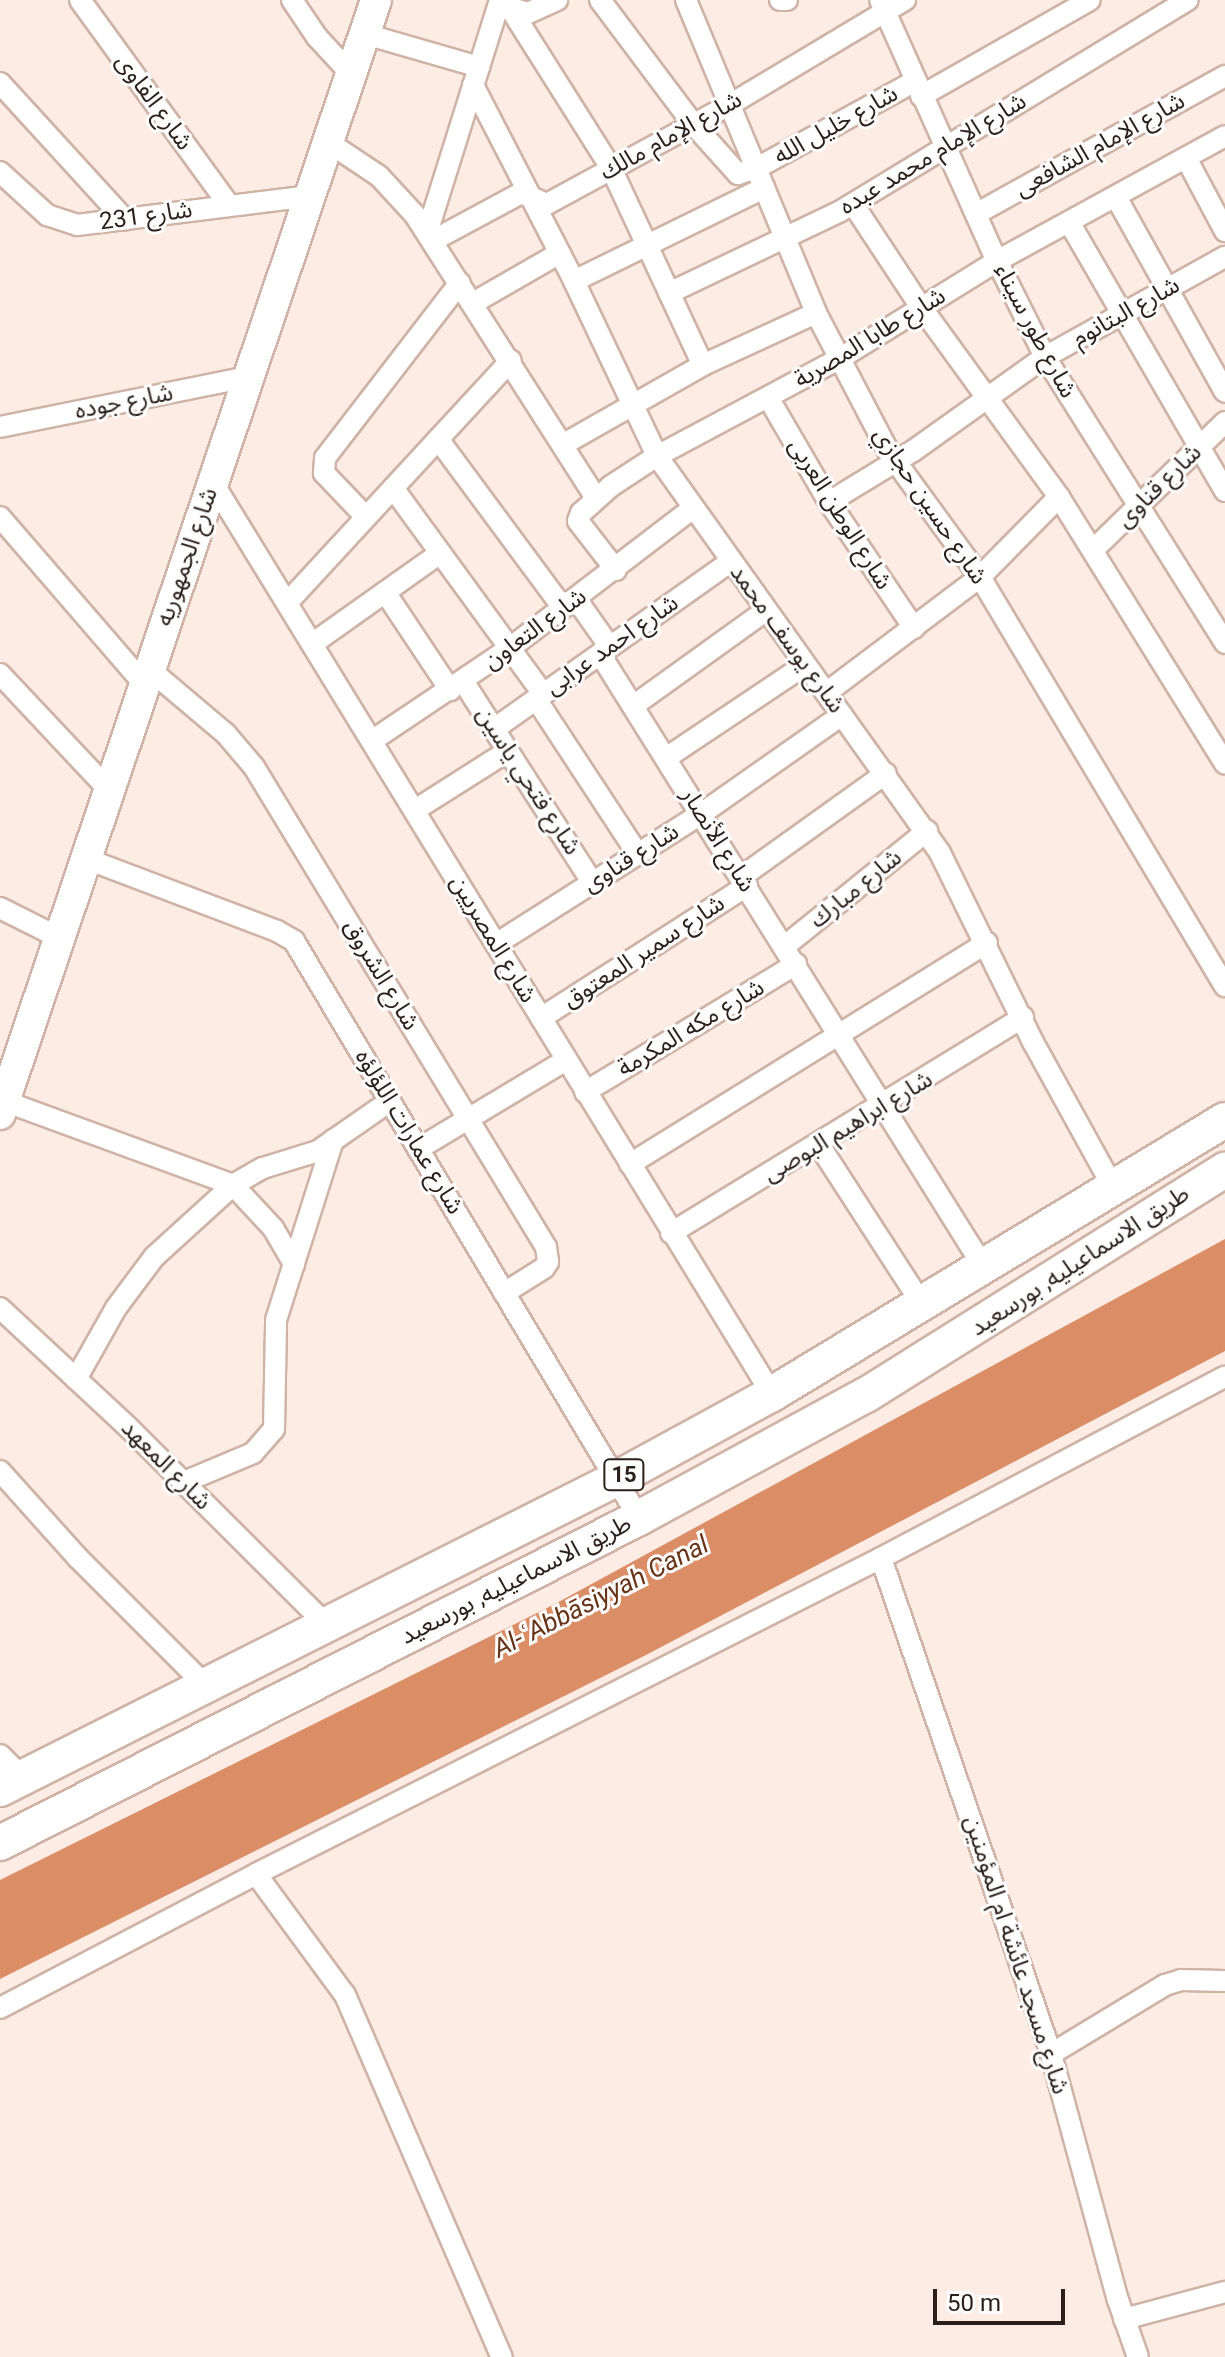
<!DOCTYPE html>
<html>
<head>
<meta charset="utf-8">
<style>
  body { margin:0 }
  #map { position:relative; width:1225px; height:2357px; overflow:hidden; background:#fdece3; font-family:Roboto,"Noto Sans Arabic",sans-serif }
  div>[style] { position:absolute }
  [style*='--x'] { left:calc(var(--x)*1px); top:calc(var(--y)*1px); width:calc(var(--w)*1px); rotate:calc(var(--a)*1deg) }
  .water>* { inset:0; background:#db8d65 }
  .roads { filter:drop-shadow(2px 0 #ceb3a6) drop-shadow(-2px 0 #ceb3a6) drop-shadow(0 2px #ceb3a6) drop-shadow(0 -2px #ceb3a6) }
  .minor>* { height:20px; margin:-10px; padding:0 10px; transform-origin:10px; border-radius:10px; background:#fff }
  .secondary>* { height:30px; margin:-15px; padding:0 15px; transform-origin:15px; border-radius:15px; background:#fff }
  .trunk>* { height:34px; margin:-17px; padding:0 17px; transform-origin:17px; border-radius:17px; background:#fff }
  span { translate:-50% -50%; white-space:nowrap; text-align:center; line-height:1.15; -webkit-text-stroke:6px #fdfdfd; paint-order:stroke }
  .shield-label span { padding:2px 6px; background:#fdfdfd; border:2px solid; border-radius:6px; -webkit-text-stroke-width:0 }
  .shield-label { font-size:22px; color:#2a1f1a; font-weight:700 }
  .street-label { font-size:24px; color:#2a1f1a }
  .water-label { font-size:26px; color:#673317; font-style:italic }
  .scale { position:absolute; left:933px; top:2289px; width:132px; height:36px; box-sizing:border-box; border:4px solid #2a1f1a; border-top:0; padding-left:10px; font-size:24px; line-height:28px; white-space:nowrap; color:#2a1f1a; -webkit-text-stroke:6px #fdfdfd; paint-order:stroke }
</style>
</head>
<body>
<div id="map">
  <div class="water">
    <div style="clip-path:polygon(1225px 1239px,1225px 1351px,644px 1656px,0 1979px,0 1880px,553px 1605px)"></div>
  </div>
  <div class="roads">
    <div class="minor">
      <div style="--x:80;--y:0;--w:253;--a:54"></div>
      <div style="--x:292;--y:0;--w:45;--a:56"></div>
      <div style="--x:317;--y:37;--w:50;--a:47.4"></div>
      <div style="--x:600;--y:0;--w:156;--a:53.1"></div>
      <div style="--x:694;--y:125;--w:66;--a:48.1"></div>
      <div style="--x:738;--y:174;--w:20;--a:-18"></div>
      <div style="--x:757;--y:168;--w:180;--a:-28.8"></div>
      <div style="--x:686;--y:0;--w:339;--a:67.4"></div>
      <div style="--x:816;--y:313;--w:156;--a:62.4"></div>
      <div style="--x:888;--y:451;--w:156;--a:53.9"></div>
      <div style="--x:980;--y:577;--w:477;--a:59.1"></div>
      <div style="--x:780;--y:0;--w:7;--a:0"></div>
      <div style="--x:880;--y:0;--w:286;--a:65.9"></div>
      <div style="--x:997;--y:261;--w:107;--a:63.4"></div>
      <div style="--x:1045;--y:357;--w:338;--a:57.8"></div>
      <div style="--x:505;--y:6;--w:24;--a:17"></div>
      <div style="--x:528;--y:13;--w:32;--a:-24"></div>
      <div style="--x:510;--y:8;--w:189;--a:57.7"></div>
      <div style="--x:611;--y:168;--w:217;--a:65"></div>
      <div style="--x:365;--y:34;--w:119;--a:16.1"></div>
      <div style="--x:0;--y:83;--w:185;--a:47.6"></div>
      <div style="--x:473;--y:85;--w:220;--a:62.7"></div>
      <div style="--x:574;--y:281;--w:194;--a:64.6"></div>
      <div style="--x:657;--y:456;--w:488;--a:54.5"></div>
      <div style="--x:940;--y:853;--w:211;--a:63.8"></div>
      <div style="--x:1033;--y:1042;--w:166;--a:61.1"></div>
      <div style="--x:921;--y:96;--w:194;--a:-29.6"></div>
      <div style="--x:328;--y:142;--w:61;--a:33.7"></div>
      <div style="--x:379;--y:176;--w:53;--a:47.3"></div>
      <div style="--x:415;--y:215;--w:336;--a:57.4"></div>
      <div style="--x:1186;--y:158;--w:83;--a:61.9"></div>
      <div style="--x:0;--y:172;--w:64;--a:42.5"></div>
      <div style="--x:47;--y:215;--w:32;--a:18"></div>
      <div style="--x:77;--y:225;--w:235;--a:-7.1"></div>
      <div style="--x:1116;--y:197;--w:223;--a:60.8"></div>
      <div style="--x:853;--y:204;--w:123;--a:56.6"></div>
      <div style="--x:921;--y:307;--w:235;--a:54"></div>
      <div style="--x:1059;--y:497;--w:314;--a:58.1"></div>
      <div style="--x:976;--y:214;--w:285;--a:-29"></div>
      <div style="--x:1069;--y:222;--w:311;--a:59.9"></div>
      <div style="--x:427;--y:233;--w:244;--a:-72.6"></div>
      <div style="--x:432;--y:241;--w:101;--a:-28.3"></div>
      <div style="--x:521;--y:193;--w:28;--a:23"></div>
      <div style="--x:547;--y:204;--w:209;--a:-28.5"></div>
      <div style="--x:731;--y:104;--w:203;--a:-30.9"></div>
      <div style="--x:574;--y:281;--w:212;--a:-26.1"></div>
      <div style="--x:669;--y:293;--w:188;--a:-25.5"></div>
      <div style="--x:839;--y:212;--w:408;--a:-31.3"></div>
      <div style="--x:473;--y:303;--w:100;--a:-29.9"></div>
      <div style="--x:769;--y:399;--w:119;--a:59.8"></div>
      <div style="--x:829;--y:502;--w:152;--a:56"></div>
      <div style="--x:0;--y:427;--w:254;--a:-11.4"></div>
      <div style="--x:438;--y:439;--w:202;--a:53.5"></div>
      <div style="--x:558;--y:601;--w:24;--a:12"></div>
      <div style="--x:581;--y:606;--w:42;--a:54.8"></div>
      <div style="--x:605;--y:640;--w:22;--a:90"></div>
      <div style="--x:605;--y:662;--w:713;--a:57.96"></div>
      <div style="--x:564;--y:444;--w:160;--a:-29.6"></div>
      <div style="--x:703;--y:365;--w:124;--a:-24.7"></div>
      <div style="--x:213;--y:483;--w:1069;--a:58.47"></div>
      <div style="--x:393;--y:488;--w:255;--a:53.9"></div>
      <div style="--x:829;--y:502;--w:98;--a:-31.3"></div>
      <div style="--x:913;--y:451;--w:162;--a:-35.5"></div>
      <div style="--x:1045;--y:357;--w:206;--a:-29.1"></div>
      <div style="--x:0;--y:517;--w:221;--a:49.2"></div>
      <div style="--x:366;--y:517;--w:61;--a:-133.7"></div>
      <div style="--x:324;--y:473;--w:15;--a:-86"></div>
      <div style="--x:325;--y:458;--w:221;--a:-52.4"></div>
      <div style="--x:1093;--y:550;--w:184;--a:-44.1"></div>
      <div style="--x:616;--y:570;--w:62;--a:-127.8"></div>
      <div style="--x:578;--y:521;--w:9;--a:-69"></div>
      <div style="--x:581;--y:513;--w:40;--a:-42"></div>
      <div style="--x:611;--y:486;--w:55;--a:-33.1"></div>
      <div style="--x:657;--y:456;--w:206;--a:-28.1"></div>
      <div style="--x:839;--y:359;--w:186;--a:-31.8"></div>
      <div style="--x:997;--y:261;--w:260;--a:-28.7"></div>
      <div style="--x:385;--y:592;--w:118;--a:56.4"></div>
      <div style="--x:287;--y:603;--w:330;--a:-47.3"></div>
      <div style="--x:312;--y:644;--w:157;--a:-35.4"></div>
      <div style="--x:149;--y:669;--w:101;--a:40.2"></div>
      <div style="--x:226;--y:734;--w:43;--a:49.7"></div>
      <div style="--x:254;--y:767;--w:562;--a:58.69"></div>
      <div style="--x:546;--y:1247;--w:15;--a:82"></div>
      <div style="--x:548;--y:1262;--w:7;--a:124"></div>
      <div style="--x:544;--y:1268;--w:47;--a:148"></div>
      <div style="--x:0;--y:674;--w:158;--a:46.8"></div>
      <div style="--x:463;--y:681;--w:239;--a:57.3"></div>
      <div style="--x:826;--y:693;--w:193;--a:-37"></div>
      <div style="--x:980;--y:577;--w:112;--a:-45.4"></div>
      <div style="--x:536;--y:699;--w:186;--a:56.7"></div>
      <div style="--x:633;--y:706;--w:163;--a:-35.7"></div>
      <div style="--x:494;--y:729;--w:291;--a:-35.3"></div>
      <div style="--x:373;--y:740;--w:165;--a:-33.9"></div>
      <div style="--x:510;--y:648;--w:229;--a:-37.4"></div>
      <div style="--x:666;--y:758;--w:167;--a:-33.8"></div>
      <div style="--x:415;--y:810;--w:110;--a:-32.4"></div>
      <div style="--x:84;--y:858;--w:206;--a:20.7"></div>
      <div style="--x:277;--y:931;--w:20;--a:30"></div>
      <div style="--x:294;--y:941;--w:672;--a:59.12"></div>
      <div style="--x:741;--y:877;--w:178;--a:-35.6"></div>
      <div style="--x:0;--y:908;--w:65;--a:26.6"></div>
      <div style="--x:496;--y:944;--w:243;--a:-32.4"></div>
      <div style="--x:701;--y:814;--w:172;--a:-35.1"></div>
      <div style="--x:785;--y:946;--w:183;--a:-39"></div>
      <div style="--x:541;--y:1018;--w:245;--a:-32.7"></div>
      <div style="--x:585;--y:1092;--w:247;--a:-31.2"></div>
      <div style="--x:4;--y:1101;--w:244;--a:20.1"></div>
      <div style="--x:233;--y:1185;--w:59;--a:47.1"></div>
      <div style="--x:273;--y:1228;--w:42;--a:59.7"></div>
      <div style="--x:819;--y:1145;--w:189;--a:57.1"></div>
      <div style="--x:418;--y:1149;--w:173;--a:-31"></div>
      <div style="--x:630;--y:1164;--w:420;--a:-31.8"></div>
      <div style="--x:671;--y:1233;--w:413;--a:-31.5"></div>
      <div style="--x:0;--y:1308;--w:176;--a:42.9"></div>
      <div style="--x:129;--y:1428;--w:281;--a:44.9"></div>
      <div style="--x:76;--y:1379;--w:81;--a:-60.6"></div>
      <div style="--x:116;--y:1308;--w:64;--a:-53.3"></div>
      <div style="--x:154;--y:1257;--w:107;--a:-42.3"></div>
      <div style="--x:233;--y:1185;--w:34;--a:-30"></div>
      <div style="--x:263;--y:1168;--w:58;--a:-17.2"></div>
      <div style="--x:318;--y:1151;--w:88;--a:-34.8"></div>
      <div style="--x:0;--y:1471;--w:117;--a:48.1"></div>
      <div style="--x:78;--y:1558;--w:184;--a:45"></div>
      <div style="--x:184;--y:1482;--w:75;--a:-22.8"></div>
      <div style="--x:253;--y:1453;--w:32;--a:-49"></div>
      <div style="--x:274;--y:1429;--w:109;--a:-88.9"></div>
      <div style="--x:276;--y:1320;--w:189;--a:-72.4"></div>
      <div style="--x:881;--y:1558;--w:524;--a:71.08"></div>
      <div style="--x:1051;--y:2054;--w:255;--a:74.8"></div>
      <div style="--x:1118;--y:2300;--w:60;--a:70.7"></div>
      <div style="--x:0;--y:1755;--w:33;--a:45"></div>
      <div style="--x:256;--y:1874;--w:150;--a:53.7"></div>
      <div style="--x:345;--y:1995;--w:395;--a:66.6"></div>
      <div style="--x:0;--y:2008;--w:289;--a:-27.6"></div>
      <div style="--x:256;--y:1874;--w:700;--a:-26.82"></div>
      <div style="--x:881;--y:1558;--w:389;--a:-27.8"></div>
      <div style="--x:1051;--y:2054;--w:133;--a:-31.2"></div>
      <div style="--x:1165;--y:1985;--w:17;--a:-17"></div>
      <div style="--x:1181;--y:1980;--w:44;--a:1.3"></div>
      <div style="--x:1124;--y:2319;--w:105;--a:-15"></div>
    </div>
    <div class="secondary">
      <div style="--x:0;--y:1114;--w:1176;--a:-71.35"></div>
    </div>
    <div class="trunk">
      <div style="--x:0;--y:1789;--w:690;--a:-26.71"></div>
      <div style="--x:616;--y:1479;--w:178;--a:-28.6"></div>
      <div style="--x:772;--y:1394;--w:529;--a:-31.17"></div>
      <div style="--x:0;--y:1843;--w:717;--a:-26.96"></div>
      <div style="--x:639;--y:1518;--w:258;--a:-28.5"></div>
      <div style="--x:866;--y:1395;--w:424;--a:-32.1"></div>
    </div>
  </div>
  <div class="shield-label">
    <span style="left:624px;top:1475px">15</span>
  </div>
  <div class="street-label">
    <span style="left:154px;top:102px;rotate:54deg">شارع الفاوى</span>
    <span style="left:836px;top:125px;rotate:-29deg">شارع خليل الله</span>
    <span style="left:671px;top:136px;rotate:-29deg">شارع الإمام مالك</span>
    <span style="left:1100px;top:145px;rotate:-29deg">شارع الإمام الشافعى</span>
    <span style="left:933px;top:154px;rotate:-31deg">شارع الإمام محمد عبده</span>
    <span style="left:146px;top:216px;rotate:-8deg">شارع 231</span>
    <span style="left:1126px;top:312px;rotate:-29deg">شارع البتانوم</span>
    <span style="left:1035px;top:331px;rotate:62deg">شارع طور سيناء</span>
    <span style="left:870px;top:338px;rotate:-31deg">شارع طابا المصرية</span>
    <span style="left:124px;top:402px;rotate:-11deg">شارع جوده</span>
    <span style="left:1159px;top:486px;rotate:-44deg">شارع قناوى</span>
    <span style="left:930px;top:506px;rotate:56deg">شارع حسين حجازي</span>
    <span style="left:840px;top:514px;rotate:58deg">شارع الوطن العربى</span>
    <span style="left:187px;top:557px;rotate:-71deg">شارع الجمهوريه</span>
    <span style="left:535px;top:629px;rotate:-36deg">شارع التعاون</span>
    <span style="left:787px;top:639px;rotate:54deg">شارع يوسف محمد</span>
    <span style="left:612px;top:645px;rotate:-35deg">شارع احمد عرابى</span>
    <span style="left:528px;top:781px;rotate:57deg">شارع فتحي ياسين</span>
    <span style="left:718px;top:840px;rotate:58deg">شارع الأنصار</span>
    <span style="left:631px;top:858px;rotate:-32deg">شارع قناوى</span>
    <span style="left:856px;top:889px;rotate:-39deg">شارع مبارك</span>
    <span style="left:493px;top:939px;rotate:59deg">شارع المصريين</span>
    <span style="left:644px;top:952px;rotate:-33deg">شارع سمير المعتوق</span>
    <span style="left:381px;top:975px;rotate:59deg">شارع الشروق</span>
    <span style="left:691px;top:1028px;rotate:-31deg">شارع مكه المكرمة</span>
    <span style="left:848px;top:1127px;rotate:-31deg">شارع ابراهيم البوصى</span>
    <span style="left:409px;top:1132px;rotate:59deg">شارع عمارات اللؤلؤه</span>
    <span style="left:1080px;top:1261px;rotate:-33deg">طريق الاسماعيليه, بورسعيد</span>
    <span style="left:166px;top:1465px;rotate:45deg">شارع المعهد</span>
    <span style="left:516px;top:1580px;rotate:-27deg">طريق الاسماعيليه, بورسعيد</span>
    <span style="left:1016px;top:1955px;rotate:72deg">شارع مسجد عائشة ام المؤمنين</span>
  </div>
  <div class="water-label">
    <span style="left:601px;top:1597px;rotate:-27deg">Al-ʿAbbāsiyyah Canal</span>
  </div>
  <div class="scale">50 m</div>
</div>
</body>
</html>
